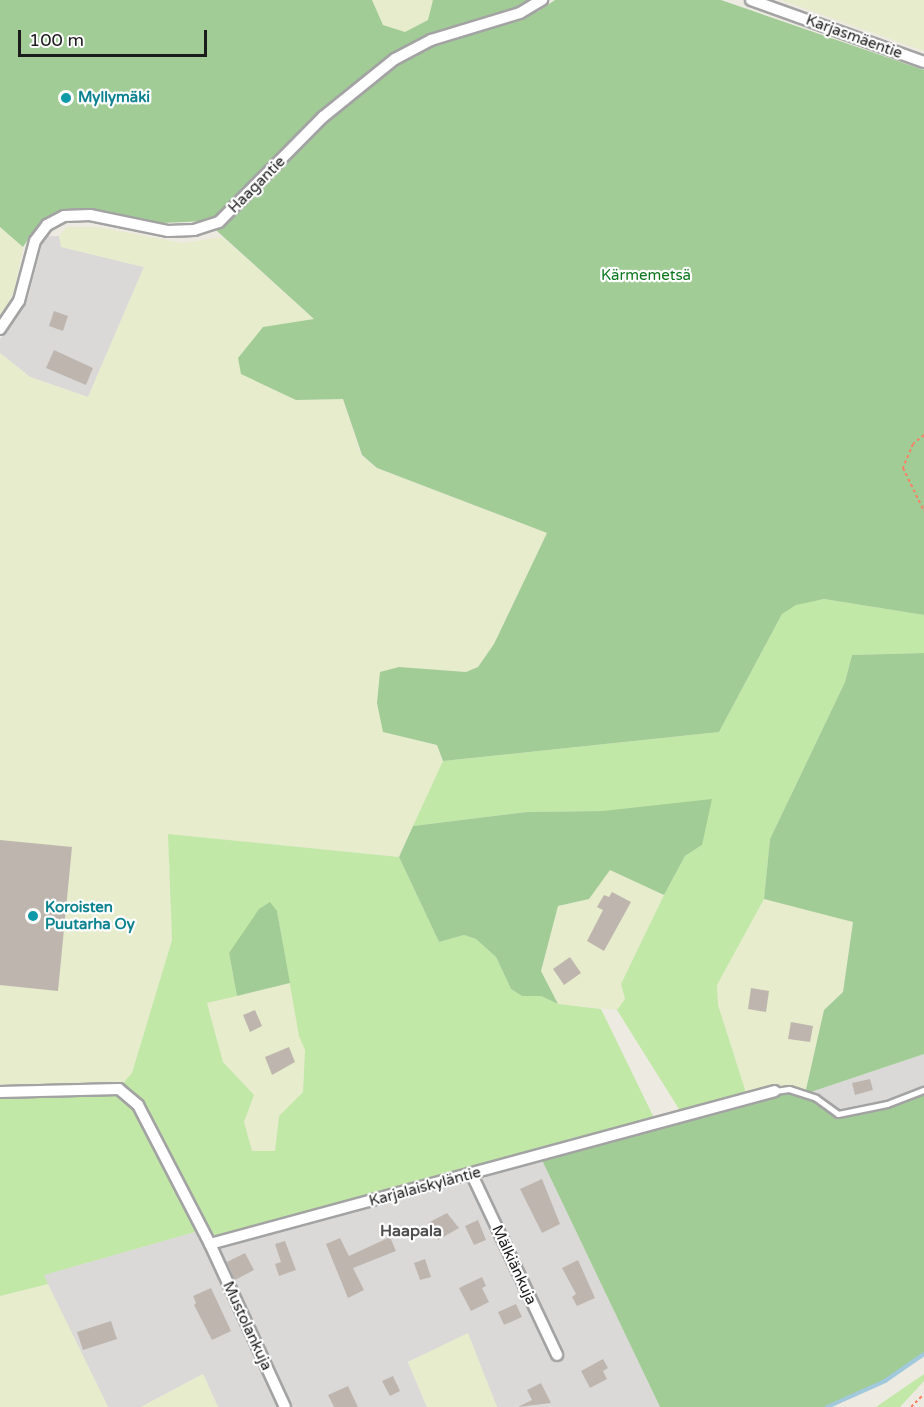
<!DOCTYPE html>
<html>
<head>
<meta charset="utf-8">
<style>
  body { margin:0 }
  #map { position:relative; width:924px; height:1407px; overflow:hidden; background:#edeae1; font-family:"Varela Round",sans-serif }
  div>[style] { position:absolute }
  [style*='--x'] { left:calc(var(--x)*1px); top:calc(var(--y)*1px); width:calc(var(--w)*1px); rotate:calc(var(--a)*1deg) }
  .residential>* { inset:0; background:#dad9d8 }
  .farmland>* { inset:0; background:#e7eccc }
  .grass>* { inset:0; background:#c1e8a6 }
  .forest>* { inset:0; background:#a1cc96 }
  .stream>* { height:4px; margin:-2px; padding:0 2px; transform-origin:2px; border-radius:2px; background:#a1c9db }
  .building>* { inset:0; background:#beb6ae }
  .path>* { height:2px; margin-top:-1px; transform-origin:0; background:repeating-linear-gradient(90deg,#f88267 0 3px,transparent 0 6px) }
  .roads { filter:drop-shadow(2px 0 #a3a3a3) drop-shadow(-2px 0 #a3a3a3) drop-shadow(0 2px #a3a3a3) drop-shadow(0 -2px #a3a3a3) }
  .service>* { height:5px; margin:-2.5px; padding:0 2.5px; transform-origin:2.5px; border-radius:2.5px; background:#fff }
  .minor>* { height:10px; margin:-5px; padding:0 5px; transform-origin:5px; border-radius:5px; background:#fff }
  .dots>* { width:16px; height:16px; translate:-50% -50%; box-sizing:border-box; border:3px solid #fff; border-radius:50% }
  span { translate:-50% -50%; white-space:nowrap; text-align:center; line-height:1.15; -webkit-text-stroke:4.5px #fff; paint-order:stroke }
  .street-label { font-size:15px; color:#1c1c1c }
  .culture-label { font-size:15px; color:#0d838f; font-weight:700 }
  .left { translate:0 -50%; text-align:left }
  .park-label { font-size:15px; color:#0c771e }
  .neighbourhood-label { font-size:16px; color:#4f4f4f; font-weight:700 }
  .scale { position:absolute; left:18px; top:30px; width:189px; height:27px; box-sizing:border-box; border:3px solid #1c1c1c; border-top:0; padding-left:8px; font-size:18px; line-height:21px; white-space:nowrap; color:#1c1c1c; -webkit-text-stroke:4px #fff; paint-order:stroke }
</style>
</head>
<body>
<div id="map">
  <div class="residential">
    <div style="clip-path:polygon(44px 236px,59px 236px,62px 247px,144px 267px,88px 397px,30px 377px,0 353px,0 339px,28px 298px)"></div>
    <div style="clip-path:polygon(924px 1054px,924px 1090px,887px 1104px,838px 1114px,805px 1094px)"></div>
    <div style="clip-path:polygon(540px 1156px,660px 1407px,497px 1407px,467px 1334px,408px 1362px,427px 1407px,218px 1407px,203px 1374px,141px 1407px,108px 1407px,43px 1275px,202px 1230px)"></div>
  </div>
  <div class="farmland">
    <div style="clip-path:polygon(372px 0,433px 0,432px 13px,428px 20px,405px 32px,397px 32px,383px 25px)"></div>
    <div style="clip-path:polygon(781px 0,924px 0,924px 51px)"></div>
    <div style="clip-path:polygon(0 227px,23px 247px,15px 289px,0 319px)"></div>
    <div style="clip-path:polygon(67px 227px,97px 227px,183px 243px,222px 237px,315px 320px,296px 400px,343px 399px,361px 455px,376px 468px,547px 533px,494px 644px,478px 667px,466px 672px,399px 667px,383px 732px,437px 745px,443px 761px,399px 857px,168px 834px,172px 940px,132px 1073px,119px 1089px,0 1092px,0 353px,30px 377px,88px 397px,144px 267px,61px 247px,59px 236px)"></div>
    <div style="clip-path:polygon(609px 869px,664px 895px,621px 984px,625px 999px,617px 1010px,558px 1004px,541px 971px,558px 906px,589px 899px)"></div>
    <div style="clip-path:polygon(764px 899px,853px 921px,843px 992px,824px 1010px,805px 1094px,748px 1099px,718px 1005px,717px 985px)"></div>
    <div style="clip-path:polygon(290px 983px,305px 1050px,303px 1092px,279px 1116px,275px 1151px,252px 1151px,244px 1122px,254px 1095px,223px 1062px,207px 1003px)"></div>
    <div style="clip-path:polygon(48px 1284px,108px 1407px,0 1407px,0 1296px)"></div>
    <div style="clip-path:polygon(468px 1333px,497px 1407px,427px 1407px,408px 1362px)"></div>
    <div style="clip-path:polygon(203px 1374px,218px 1407px,141px 1407px)"></div>
  </div>
  <div class="grass">
    <div style="clip-path:polygon(824px 599px,924px 615px,924px 653px,852px 655px,845px 682px,770px 839px,764px 899px,717px 985px,718px 1005px,748px 1099px,684px 1117px,617px 1010px,625px 999px,621px 984px,664px 895px,685px 856px,702px 845px,603px 811px,527px 812px,413px 826px,443px 761px,719px 732px,782px 614px,796px 604px)"></div>
    <div style="clip-path:polygon(evenodd,168px 834px,399px 857px,439px 942px,464px 935px,476px 939px,496px 957px,511px 989px,522px 996px,541px 996px,558px 1004px,601px 1009px,657px 1124px,210px 1244px,202px 1230px,44px 1275px,48px 1284px,0 1296px,0 1092px,118px 1089px,132px 1073px,172px 940px,168px 834px,277px 911px,299px 1036px,305px 1050px,303px 1092px,279px 1116px,275px 1151px,252px 1151px,244px 1122px,254px 1095px,223px 1062px,207px 1003px,237px 996px,229px 953px,277px 911px)"></div>
    <div style="clip-path:polygon(924px 1374px,924px 1381px,900px 1407px,876px 1407px)"></div>
  </div>
  <div class="forest">
    <div style="clip-path:polygon(0 0,372px 0,383px 25px,405px 32px,428px 20px,433px 0,529px 0,537px 12px,555px 0,721px 0,924px 70px,924px 615px,824px 599px,796px 605px,782px 614px,719px 732px,443px 761px,437px 745px,383px 732px,377px 703px,380px 672px,399px 667px,466px 672px,478px 667px,494px 644px,547px 533px,377px 468px,362px 455px,343px 399px,296px 400px,241px 374px,238px 358px,263px 327px,314px 319px,206px 221px,162px 223px,85px 209px,58px 212px,39px 223px,23px 247px,0 227px)"></div>
    <div style="clip-path:polygon(924px 653px,924px 1054px,805px 1094px,838px 1114px,861px 1111px,924px 1090px,924px 1354px,885px 1381px,827px 1407px,660px 1407px,540px 1156px,789px 1089px,805px 1094px,824px 1010px,843px 992px,853px 922px,764px 899px,770px 839px,845px 682px,852px 655px)"></div>
    <div style="clip-path:polygon(712px 799px,702px 845px,685px 856px,664px 895px,610px 870px,589px 899px,558px 906px,541px 971px,558px 1004px,541px 996px,522px 996px,511px 989px,496px 957px,476px 939px,464px 935px,439px 942px,399px 857px,413px 826px,527px 812px,603px 811px)"></div>
    <div style="clip-path:polygon(270px 902px,277px 911px,290px 983px,237px 996px,229px 953px,259px 909px)"></div>
  </div>
  <div class="stream">
    <div style="--x:827;--y:1407;--w:64;--a:-24.1"></div>
    <div style="--x:885;--y:1381;--w:47;--a:-34.7"></div>
  </div>
  <div class="building">
    <div style="clip-path:polygon(54px 311px,68px 316px,63px 331px,49px 326px)"></div>
    <div style="clip-path:polygon(54px 350px,93px 368px,86px 385px,46px 368px)"></div>
    <div style="clip-path:polygon(0 840px,72px 847px,58px 991px,0 985px)"></div>
    <div style="clip-path:polygon(612px 892px,631px 902px,604px 951px,587px 941px,603px 910px,597px 907px,604px 895px,609px 897px)"></div>
    <div style="clip-path:polygon(570px 957px,581px 973px,564px 985px,553px 969px)"></div>
    <div style="clip-path:polygon(751px 988px,769px 991px,766px 1012px,748px 1009px)"></div>
    <div style="clip-path:polygon(255px 1010px,262px 1026px,250px 1032px,243px 1015px)"></div>
    <div style="clip-path:polygon(791px 1022px,813px 1026px,810px 1042px,788px 1039px)"></div>
    <div style="clip-path:polygon(289px 1047px,295px 1062px,272px 1075px,265px 1057px)"></div>
    <div style="clip-path:polygon(870px 1079px,873px 1090px,855px 1095px,852px 1083px)"></div>
    <div style="clip-path:polygon(542px 1179px,560px 1224px,542px 1233px,520px 1189px)"></div>
    <div style="clip-path:polygon(447px 1213px,459px 1228px,438px 1240px,428px 1223px)"></div>
    <div style="clip-path:polygon(478px 1220px,486px 1240px,474px 1245px,465px 1226px)"></div>
    <div style="clip-path:polygon(390px 1237px,396px 1251px,353px 1268px,364px 1290px,348px 1298px,326px 1244px,340px 1238px,349px 1256px)"></div>
    <div style="clip-path:polygon(285px 1241px,296px 1270px,279px 1276px,275px 1264px,281px 1262px,275px 1244px)"></div>
    <div style="clip-path:polygon(245px 1253px,254px 1270px,235px 1280px,227px 1262px)"></div>
    <div style="clip-path:polygon(425px 1259px,431px 1277px,420px 1280px,414px 1263px)"></div>
    <div style="clip-path:polygon(578px 1260px,595px 1298px,577px 1306px,572px 1297px,576px 1294px,562px 1268px)"></div>
    <div style="clip-path:polygon(482px 1277px,486px 1286px,482px 1288px,489px 1302px,471px 1311px,459px 1288px)"></div>
    <div style="clip-path:polygon(211px 1288px,231px 1331px,212px 1340px,194px 1305px,196px 1303px,193px 1296px)"></div>
    <div style="clip-path:polygon(516px 1304px,522px 1317px,504px 1325px,498px 1312px)"></div>
    <div style="clip-path:polygon(111px 1321px,117px 1339px,83px 1350px,77px 1332px)"></div>
    <div style="clip-path:polygon(603px 1359px,608px 1368px,603px 1371px,607px 1379px,590px 1388px,581px 1371px)"></div>
    <div style="clip-path:polygon(393px 1376px,400px 1391px,390px 1396px,382px 1381px)"></div>
    <div style="clip-path:polygon(541px 1383px,551px 1403px,518px 1407px,532px 1400px,527px 1390px)"></div>
    <div style="clip-path:polygon(348px 1386px,358px 1407px,334px 1407px,328px 1395px)"></div>
  </div>
  <div class="path">
    <div style="--x:924;--y:435;--w:14;--a:141"></div>
    <div style="--x:913;--y:444;--w:26;--a:113"></div>
    <div style="--x:903;--y:468;--w:48;--a:64"></div>
    <div style="--x:911;--y:1407;--w:18;--a:-45"></div>
  </div>
  <div class="roads">
    <div class="service">
      <div style="--x:775;--y:1091;--w:14;--a:-8"></div>
      <div style="--x:789;--y:1089;--w:28;--a:18"></div>
      <div style="--x:816;--y:1098;--w:27;--a:36"></div>
      <div style="--x:838;--y:1114;--w:50;--a:-11.5"></div>
      <div style="--x:887;--y:1104;--w:40;--a:-21"></div>
    </div>
    <div class="minor">
      <div style="--x:751;--y:0;--w:184;--a:19.7"></div>
      <div style="--x:0;--y:329;--w:34;--a:-56"></div>
      <div style="--x:19;--y:301;--w:62;--a:-75.1"></div>
      <div style="--x:35;--y:241;--w:20;--a:-53"></div>
      <div style="--x:47;--y:225;--w:19;--a:-28"></div>
      <div style="--x:64;--y:216;--w:26;--a:-2"></div>
      <div style="--x:90;--y:215;--w:80;--a:11.6"></div>
      <div style="--x:168;--y:231;--w:26;--a:-2"></div>
      <div style="--x:194;--y:230;--w:26;--a:-18"></div>
      <div style="--x:219;--y:222;--w:148;--a:-45.3"></div>
      <div style="--x:323;--y:117;--w:92;--a:-38.9"></div>
      <div style="--x:395;--y:59;--w:41;--a:-27.8"></div>
      <div style="--x:431;--y:40;--w:93;--a:-16.9"></div>
      <div style="--x:520;--y:13;--w:26;--a:-31"></div>
      <div style="--x:0;--y:1092;--w:119;--a:-1.4"></div>
      <div style="--x:119;--y:1089;--w:25;--a:40"></div>
      <div style="--x:138;--y:1105;--w:157;--a:62.6"></div>
      <div style="--x:210;--y:1244;--w:585;--a:-15.15"></div>
      <div style="--x:472;--y:1175;--w:199;--a:64.7"></div>
      <div style="--x:210;--y:1244;--w:179;--a:65.3"></div>
    </div>
  </div>
  <div class="dots">
    <div style="left:66px;top:98px;background:#0f9aa8"></div>
    <div style="left:33px;top:916px;background:#0f9aa8"></div>
  </div>
  <div class="street-label">
    <span style="left:854px;top:37px;rotate:20deg">Karjasmäentie</span>
    <span style="left:257px;top:185px;rotate:-45deg">Haagantie</span>
    <span style="left:425px;top:1187px;rotate:-15deg">Karjalaiskyläntie</span>
    <span style="left:514px;top:1265px;rotate:65deg">Mälkiänkuja</span>
    <span style="left:247px;top:1326px;rotate:65deg">Mustolankuja</span>
  </div>
  <div class="culture-label">
    <span class="left" style="left:78px;top:98px">Myllymäki</span>
    <span class="left" style="left:45px;top:916px">Koroisten<br>Puutarha Oy</span>
  </div>
  <div class="park-label">
    <span style="left:646px;top:276px">Kärmemetsä</span>
  </div>
  <div class="neighbourhood-label">
    <span style="left:411px;top:1231px">Haapala</span>
  </div>
  <div class="scale">100 m</div>
</div>
</body>
</html>
